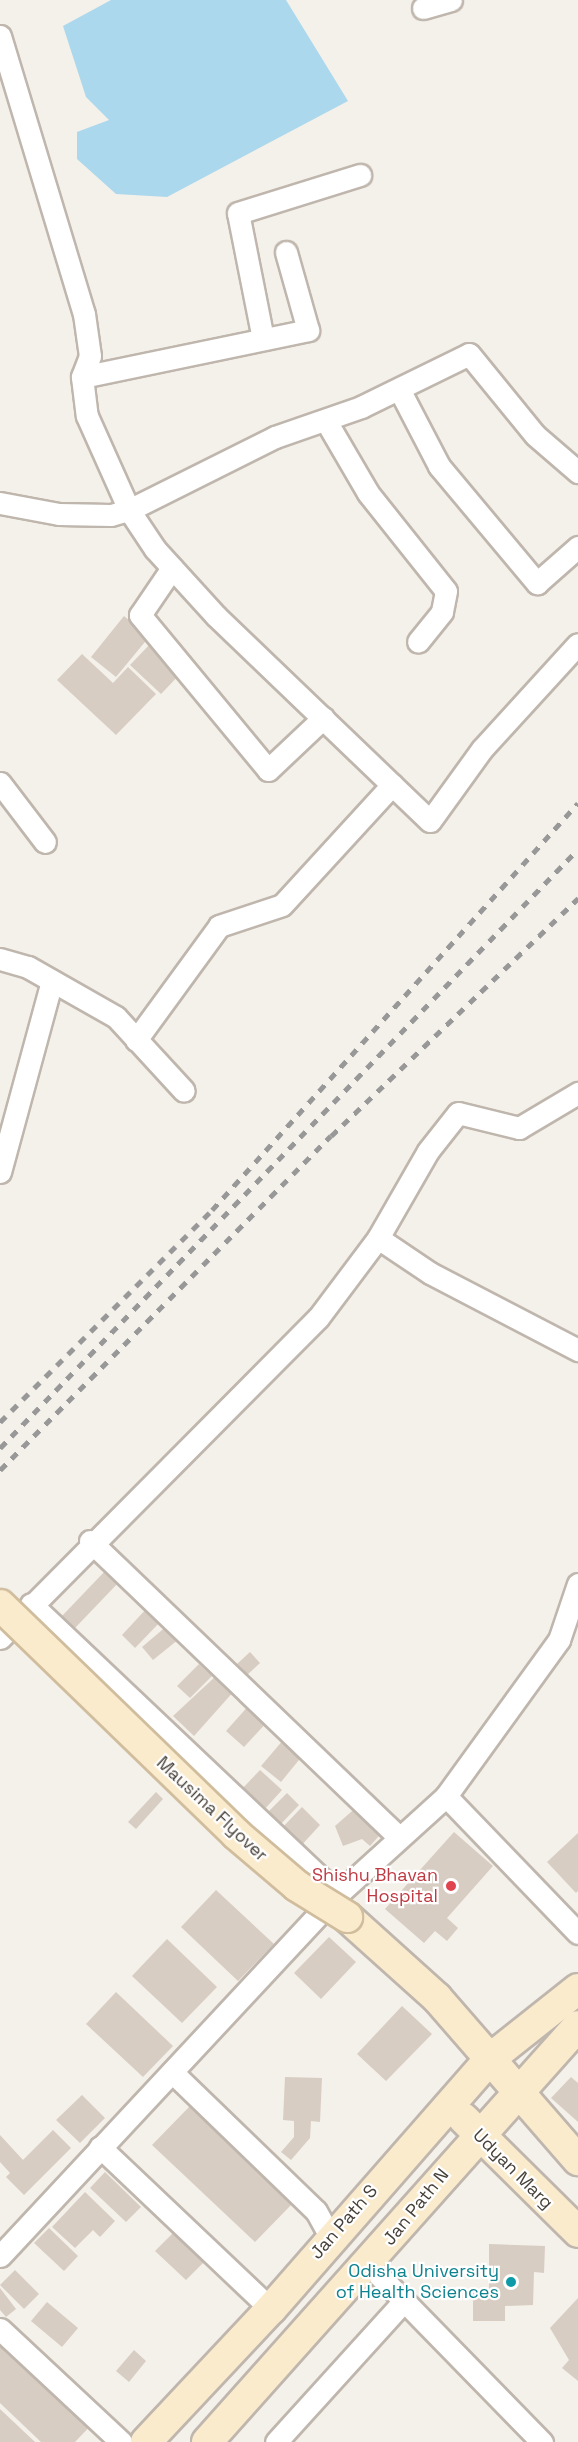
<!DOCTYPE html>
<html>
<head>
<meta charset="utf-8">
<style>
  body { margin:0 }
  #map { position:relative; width:578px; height:2442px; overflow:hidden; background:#f4f0ea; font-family:"Space Grotesk",sans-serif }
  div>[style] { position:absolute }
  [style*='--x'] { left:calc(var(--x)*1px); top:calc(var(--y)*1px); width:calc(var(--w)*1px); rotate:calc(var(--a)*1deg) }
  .water>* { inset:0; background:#abd8ec }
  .building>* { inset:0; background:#d8cdc3 }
  .roads { filter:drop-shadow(2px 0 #bfb6ad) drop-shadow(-2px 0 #bfb6ad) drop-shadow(0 2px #bfb6ad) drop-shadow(0 -2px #bfb6ad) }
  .street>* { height:21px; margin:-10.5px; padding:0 10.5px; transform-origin:10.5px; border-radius:10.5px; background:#fff }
  .secondary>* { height:30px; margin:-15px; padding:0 15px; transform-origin:15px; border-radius:15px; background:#fbebcd }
  .rail>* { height:4.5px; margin-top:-2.25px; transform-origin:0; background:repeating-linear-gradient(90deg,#989898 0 8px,transparent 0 16px) }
  .bridges { filter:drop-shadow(2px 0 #d0bd9d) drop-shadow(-2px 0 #d0bd9d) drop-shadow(0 2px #d0bd9d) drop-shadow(0 -2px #d0bd9d) }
  .secondary-bridge>* { height:30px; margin:-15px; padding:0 15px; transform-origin:15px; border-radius:15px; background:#fbebcd }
  .dots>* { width:16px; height:16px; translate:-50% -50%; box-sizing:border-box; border:3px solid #fff; border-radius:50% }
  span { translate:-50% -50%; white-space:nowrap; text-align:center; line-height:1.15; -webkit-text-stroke:4.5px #fff; paint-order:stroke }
  .street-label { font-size:18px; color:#474039 }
  .health-label { font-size:18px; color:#be3a42 }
  .right { translate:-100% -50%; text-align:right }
  .culture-label { font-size:18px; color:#0d838f }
</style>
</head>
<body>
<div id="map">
  <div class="water">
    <div style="clip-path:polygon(111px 0,286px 0,348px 101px,167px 197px,116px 194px,77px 159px,77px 132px,109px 120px,86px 97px,63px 26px)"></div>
  </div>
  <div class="building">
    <div style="clip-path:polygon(124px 616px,149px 637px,116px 677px,91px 657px)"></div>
    <div style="clip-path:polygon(152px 642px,183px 671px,161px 694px,130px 665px)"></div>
    <div style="clip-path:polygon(82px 654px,113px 683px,128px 667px,156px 694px,116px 735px,57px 680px)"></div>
    <div style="clip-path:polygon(106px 1570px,119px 1582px,75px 1628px,62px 1616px)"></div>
    <div style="clip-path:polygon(148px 1607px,162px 1620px,135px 1648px,122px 1635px)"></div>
    <div style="clip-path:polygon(168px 1625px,179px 1639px,153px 1660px,142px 1647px)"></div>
    <div style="clip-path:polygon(250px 1652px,260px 1663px,247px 1675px,237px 1664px)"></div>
    <div style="clip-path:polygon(199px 1664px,212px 1676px,190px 1698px,177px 1686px)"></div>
    <div style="clip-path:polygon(217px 1675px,235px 1690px,194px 1736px,173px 1716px)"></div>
    <div style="clip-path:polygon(251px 1703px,269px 1720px,244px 1747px,226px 1731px)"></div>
    <div style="clip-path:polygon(284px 1739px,303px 1755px,281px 1782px,261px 1766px)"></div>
    <div style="clip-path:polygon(260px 1770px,282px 1790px,263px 1811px,241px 1790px)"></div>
    <div style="clip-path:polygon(156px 1792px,163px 1799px,136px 1829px,128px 1822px)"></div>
    <div style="clip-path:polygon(287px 1793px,299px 1805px,278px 1827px,265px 1815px)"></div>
    <div style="clip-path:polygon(359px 1805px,385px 1829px,370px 1846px,362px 1839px,343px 1846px,335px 1826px)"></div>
    <div style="clip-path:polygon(302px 1807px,320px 1825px,299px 1848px,280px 1830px)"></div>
    <div style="clip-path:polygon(454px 1832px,493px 1866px,447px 1918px,458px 1928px,447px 1941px,435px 1931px,424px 1943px,385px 1909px)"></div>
    <div style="clip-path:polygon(578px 1833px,578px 1891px,576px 1893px,547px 1862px)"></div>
    <div style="clip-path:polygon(216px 1890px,274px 1944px,238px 1981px,181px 1927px)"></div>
    <div style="clip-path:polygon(329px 1937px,356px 1962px,321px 1999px,294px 1973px)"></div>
    <div style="clip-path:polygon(167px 1939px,217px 1987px,182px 2023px,132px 1976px)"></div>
    <div style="clip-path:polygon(116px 1992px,173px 2046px,143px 2077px,86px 2024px)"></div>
    <div style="clip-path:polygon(402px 2006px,432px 2034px,386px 2081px,357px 2054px)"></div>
    <div style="clip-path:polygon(285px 2077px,322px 2078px,320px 2122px,311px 2121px,310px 2138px,291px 2160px,281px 2152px,294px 2137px,294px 2121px,283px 2120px)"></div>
    <div style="clip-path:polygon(571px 2077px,578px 2083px,578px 2122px,551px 2098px)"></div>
    <div style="clip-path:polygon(82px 2095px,105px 2118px,80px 2143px,56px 2120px)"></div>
    <div style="clip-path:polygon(190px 2106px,293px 2203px,255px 2242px,152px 2145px)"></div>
    <div style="clip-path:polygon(53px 2130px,71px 2148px,24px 2195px,6px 2177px,10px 2173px,0 2162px,0 2135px,23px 2160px)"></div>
    <div style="clip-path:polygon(105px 2172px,141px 2207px,126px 2222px,90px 2188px)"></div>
    <div style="clip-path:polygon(85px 2192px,115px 2221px,100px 2237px,93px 2230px,75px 2248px,52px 2227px)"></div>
    <div style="clip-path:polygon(49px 2228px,78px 2256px,64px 2271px,34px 2243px)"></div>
    <div style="clip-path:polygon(174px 2232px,205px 2261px,186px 2280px,155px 2251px)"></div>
    <div style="clip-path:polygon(489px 2244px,545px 2246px,544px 2273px,534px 2272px,533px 2305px,505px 2306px,505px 2321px,473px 2321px,473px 2292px,489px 2292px)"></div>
    <div style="clip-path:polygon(15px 2270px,39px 2294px,24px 2309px,0 2285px)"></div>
    <div style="clip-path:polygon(0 2288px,16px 2309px,6px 2317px,0 2310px)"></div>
    <div style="clip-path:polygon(578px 2298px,578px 2381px,562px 2368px,569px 2360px,550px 2328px)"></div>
    <div style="clip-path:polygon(47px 2302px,78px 2328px,62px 2347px,31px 2321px)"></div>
    <div style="clip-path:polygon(6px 2337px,95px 2421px,75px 2442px,41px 2442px,0 2403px,0 2343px)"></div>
    <div style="clip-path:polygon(134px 2350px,146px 2361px,129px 2382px,116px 2371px)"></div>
    <div style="clip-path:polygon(0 2409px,35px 2442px,0 2442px)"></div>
  </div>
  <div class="roads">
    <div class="street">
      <div style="--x:423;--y:8;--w:29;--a:-16"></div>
      <div style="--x:0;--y:36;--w:290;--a:73.2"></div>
      <div style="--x:84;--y:314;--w:42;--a:81.9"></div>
      <div style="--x:90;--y:356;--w:22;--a:111"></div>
      <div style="--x:82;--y:377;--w:39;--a:83"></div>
      <div style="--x:87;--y:416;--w:103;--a:65.9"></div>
      <div style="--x:129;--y:510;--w:47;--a:56.3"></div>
      <div style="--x:155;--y:549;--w:91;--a:47.7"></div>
      <div style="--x:216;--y:616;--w:296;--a:43.8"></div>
      <div style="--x:430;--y:821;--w:89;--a:-54.2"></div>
      <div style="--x:482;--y:749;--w:142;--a:-47.6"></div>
      <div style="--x:263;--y:339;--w:128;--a:-101.2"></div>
      <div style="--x:238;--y:213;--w:128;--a:-17.3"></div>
      <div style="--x:82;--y:377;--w:231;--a:-11.7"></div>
      <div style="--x:308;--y:330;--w:81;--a:-105.8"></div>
      <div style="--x:399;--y:389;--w:87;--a:62.5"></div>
      <div style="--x:439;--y:466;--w:153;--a:50.1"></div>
      <div style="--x:537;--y:583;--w:55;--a:-41.3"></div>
      <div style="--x:326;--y:421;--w:83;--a:59.7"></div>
      <div style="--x:368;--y:493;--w:125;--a:51.5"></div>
      <div style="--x:446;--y:591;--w:21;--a:101"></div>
      <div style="--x:442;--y:612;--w:38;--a:129"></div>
      <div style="--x:0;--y:503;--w:60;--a:10.6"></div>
      <div style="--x:59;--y:514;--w:52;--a:1.1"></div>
      <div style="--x:111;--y:515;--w:19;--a:-16"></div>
      <div style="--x:129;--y:510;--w:163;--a:-26.6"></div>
      <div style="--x:275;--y:437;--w:91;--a:-19.2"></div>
      <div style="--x:361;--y:407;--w:120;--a:-26.1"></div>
      <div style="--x:469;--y:354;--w:104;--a:50.8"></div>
      <div style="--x:535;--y:435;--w:57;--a:40.7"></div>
      <div style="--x:172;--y:568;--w:57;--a:124.2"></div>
      <div style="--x:140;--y:615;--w:201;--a:50.4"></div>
      <div style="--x:268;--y:770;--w:76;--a:-43.4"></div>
      <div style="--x:0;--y:783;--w:74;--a:52.7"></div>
      <div style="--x:0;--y:959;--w:29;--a:16"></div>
      <div style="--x:28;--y:967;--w:101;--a:29.6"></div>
      <div style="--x:116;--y:1017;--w:100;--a:47.4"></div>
      <div style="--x:136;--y:1040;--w:141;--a:-53.9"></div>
      <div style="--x:219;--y:926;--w:66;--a:-18.4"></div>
      <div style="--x:282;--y:905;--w:163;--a:-47.5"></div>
      <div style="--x:0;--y:1172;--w:198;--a:-74.8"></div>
      <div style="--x:378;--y:1238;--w:100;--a:-60.1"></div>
      <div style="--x:428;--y:1151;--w:48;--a:-51.7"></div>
      <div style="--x:458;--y:1113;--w:63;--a:13.8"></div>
      <div style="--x:519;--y:1128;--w:69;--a:-30.7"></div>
      <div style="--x:90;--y:1541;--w:425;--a:43.8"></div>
      <div style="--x:31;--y:1604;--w:422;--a:43.4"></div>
      <div style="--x:0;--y:1638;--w:451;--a:-45.2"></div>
      <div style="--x:318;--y:1318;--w:100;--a:-53.1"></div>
      <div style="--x:378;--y:1238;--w:63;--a:33.9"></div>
      <div style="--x:430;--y:1273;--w:167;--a:27.5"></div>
      <div style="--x:446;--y:1796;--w:190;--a:46.1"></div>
      <div style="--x:172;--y:2072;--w:200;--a:44"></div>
      <div style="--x:316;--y:2211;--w:29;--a:61"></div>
      <div style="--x:100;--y:2147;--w:236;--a:43.5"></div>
      <div style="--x:0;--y:2256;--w:495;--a:-47"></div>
      <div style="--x:338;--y:1894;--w:146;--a:-42.2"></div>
      <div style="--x:446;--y:1796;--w:193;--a:-54.1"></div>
      <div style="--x:559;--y:1640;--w:59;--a:-71.3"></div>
      <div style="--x:369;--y:2265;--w:248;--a:45.7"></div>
      <div style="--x:0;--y:2329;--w:166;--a:43"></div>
      <div style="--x:276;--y:2442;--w:190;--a:-47.8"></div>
    </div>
    <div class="secondary">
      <div style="--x:347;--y:1917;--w:121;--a:42"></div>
      <div style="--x:437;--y:1998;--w:215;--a:49"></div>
      <div style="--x:463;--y:2118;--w:162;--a:44.7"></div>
      <div style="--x:146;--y:2442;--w:183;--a:-46.8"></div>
      <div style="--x:271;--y:2309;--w:334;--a:-48.8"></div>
      <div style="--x:491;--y:2058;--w:111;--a:-38.4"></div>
      <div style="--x:207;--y:2442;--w:557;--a:-48.27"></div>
    </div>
  </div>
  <div class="rail">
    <div style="--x:0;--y:1422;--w:300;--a:-45"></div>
    <div style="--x:212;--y:1210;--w:547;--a:-48.04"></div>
    <div style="--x:0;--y:1448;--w:832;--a:-46.02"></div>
    <div style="--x:0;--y:1470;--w:470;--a:-45.3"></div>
    <div style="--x:331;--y:1136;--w:343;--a:-43.9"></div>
  </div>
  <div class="bridges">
    <div class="secondary-bridge">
      <div style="--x:0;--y:1605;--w:329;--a:44.1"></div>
      <div style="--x:236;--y:1834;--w:80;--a:40.4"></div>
      <div style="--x:297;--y:1886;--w:59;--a:31.8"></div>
    </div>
  </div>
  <div class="dots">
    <div style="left:451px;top:1886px;background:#e0444e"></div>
    <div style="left:511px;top:2282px;background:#0f9aa8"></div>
  </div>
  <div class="street-label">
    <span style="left:212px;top:1809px;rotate:43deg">Mausima Flyover</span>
    <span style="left:513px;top:2169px;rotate:45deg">Udyan Marg</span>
    <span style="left:416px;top:2207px;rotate:-51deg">Jan Path N</span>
    <span style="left:344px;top:2222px;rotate:-49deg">Jan Path S</span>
  </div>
  <div class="health-label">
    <span class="right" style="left:438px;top:1886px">Shishu Bhavan<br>Hospital</span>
  </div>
  <div class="culture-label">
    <span class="right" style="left:499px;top:2282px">Odisha University<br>of Health Sciences</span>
  </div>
</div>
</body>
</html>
